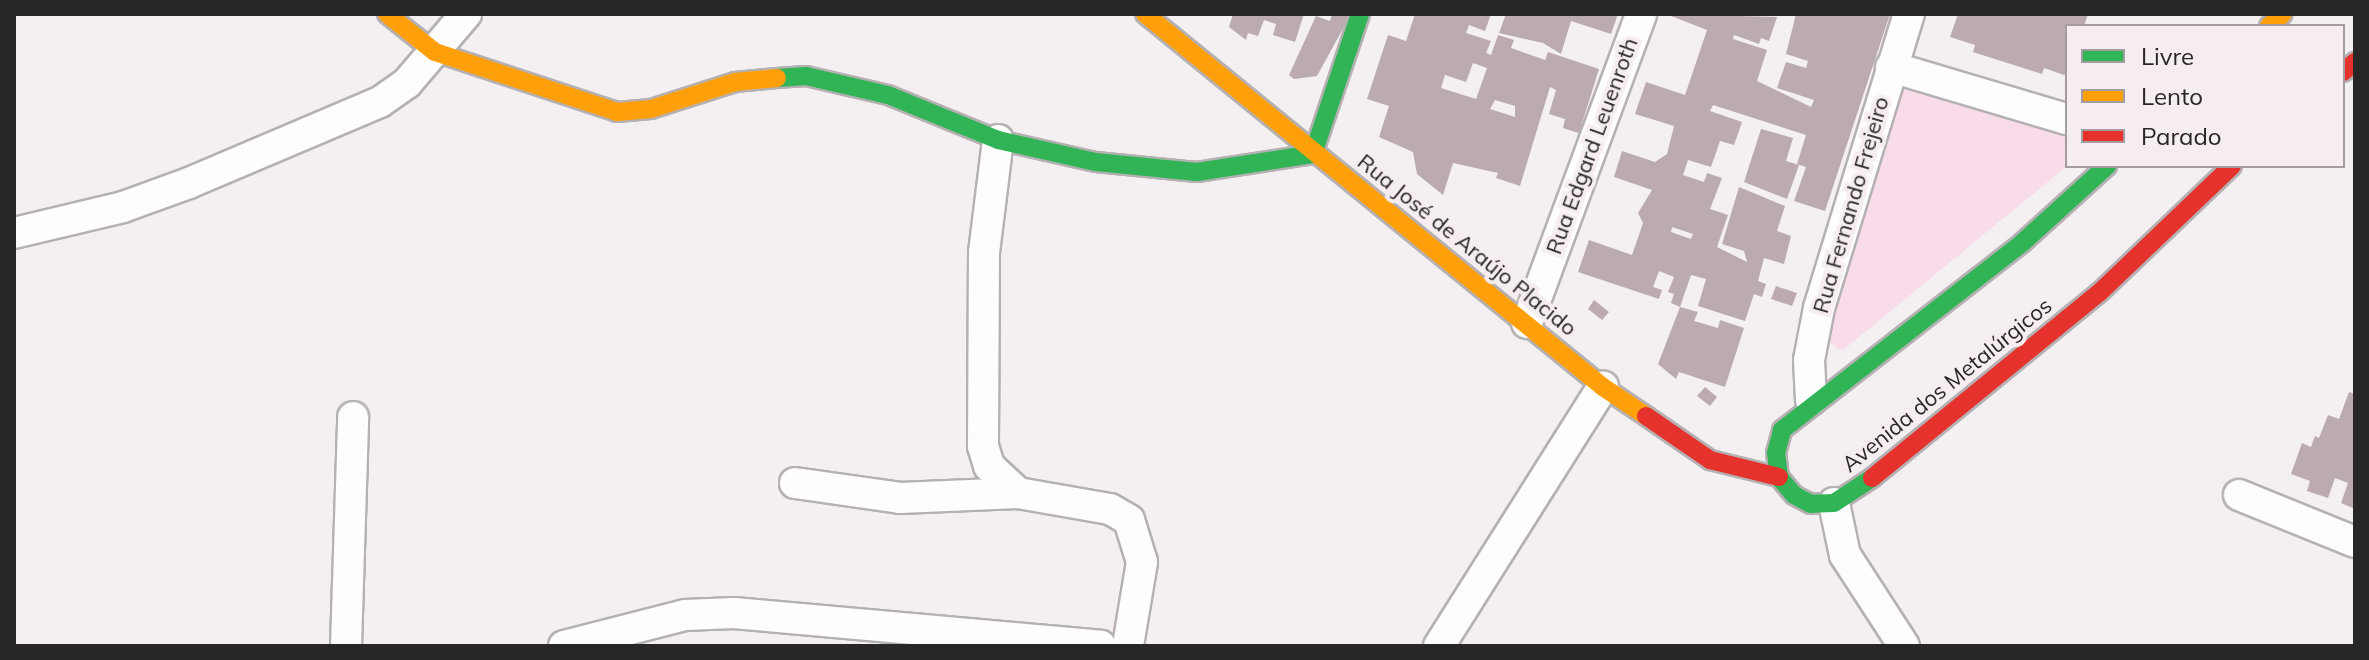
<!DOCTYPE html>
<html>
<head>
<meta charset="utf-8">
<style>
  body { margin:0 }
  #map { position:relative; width:2369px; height:660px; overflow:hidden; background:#f4eff1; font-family:Mulish,sans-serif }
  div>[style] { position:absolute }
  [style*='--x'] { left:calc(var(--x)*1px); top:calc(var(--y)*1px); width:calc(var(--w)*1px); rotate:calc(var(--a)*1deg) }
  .green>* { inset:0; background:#f8dce9 }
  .building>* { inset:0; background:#bcaab3 }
  .roads { filter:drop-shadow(2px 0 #b5b1b3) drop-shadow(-2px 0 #b5b1b3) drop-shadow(0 2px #b5b1b3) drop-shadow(0 -2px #b5b1b3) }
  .street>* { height:30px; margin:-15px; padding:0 15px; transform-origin:15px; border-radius:15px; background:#fdfdfd }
  .fast>* { height:18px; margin:-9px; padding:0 9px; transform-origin:9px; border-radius:9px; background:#30b455 }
  .slow>* { height:18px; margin:-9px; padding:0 9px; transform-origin:9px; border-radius:9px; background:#ff9f0a }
  .jam>* { height:18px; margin:-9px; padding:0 9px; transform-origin:9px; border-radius:9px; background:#e5322d }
  span { translate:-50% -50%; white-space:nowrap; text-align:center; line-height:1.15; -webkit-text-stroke:8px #f6edf1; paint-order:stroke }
  .street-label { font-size:22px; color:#292627 }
  .frame { position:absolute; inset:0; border:16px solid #292627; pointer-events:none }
  .legend { position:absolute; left:2065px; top:24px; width:280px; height:144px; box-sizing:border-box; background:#f6edf1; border:2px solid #a49da0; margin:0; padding:10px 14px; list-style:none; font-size:24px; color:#292627 }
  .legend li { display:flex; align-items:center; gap:16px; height:40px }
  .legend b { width:40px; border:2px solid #a49da0 }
</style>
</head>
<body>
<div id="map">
  <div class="green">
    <div style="clip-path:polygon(1895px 77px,2067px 131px,2067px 166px,1842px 351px,1826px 340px)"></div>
  </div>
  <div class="building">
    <div style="clip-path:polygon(1233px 14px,1304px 14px,1295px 42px,1273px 35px,1276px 24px,1264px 20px,1258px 36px,1248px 33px,1246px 40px,1229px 27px)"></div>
    <div style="clip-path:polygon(1332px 14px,1351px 14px,1317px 76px,1294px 79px,1289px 75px,1316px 16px,1330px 21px)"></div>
    <div style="clip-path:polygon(evenodd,1415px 14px,1491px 14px,1485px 31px,1469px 25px,1466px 33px,1491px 41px,1486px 53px,1491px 55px,1498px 35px,1514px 40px,1511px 48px,1545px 60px,1548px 52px,1599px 69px,1579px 133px,1563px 128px,1565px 119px,1549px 114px,1556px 90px,1550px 87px,1520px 186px,1496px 178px,1498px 173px,1453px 163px,1443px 195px,1417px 174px,1413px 152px,1379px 137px,1389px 106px,1367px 99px,1388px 35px,1406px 41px,1415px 14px,1473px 63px,1487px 68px,1476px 99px,1441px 88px,1445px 75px,1466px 82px,1473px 63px,1415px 14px,1495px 100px,1515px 106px,1515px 117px,1490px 109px,1495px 100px)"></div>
    <div style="clip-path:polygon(1506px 14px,1618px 14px,1611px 34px,1571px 21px,1561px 54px,1543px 43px,1499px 33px)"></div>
    <div style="clip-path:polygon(evenodd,1666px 14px,1777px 17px,1769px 41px,1761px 38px,1759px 44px,1734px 35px,1733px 39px,1767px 50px,1757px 81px,1811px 107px,1814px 100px,1777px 88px,1786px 62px,1806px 68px,1808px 61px,1786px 54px,1796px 14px,1890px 14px,1825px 211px,1794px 201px,1806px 167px,1797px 164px,1806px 135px,1713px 105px,1710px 111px,1742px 122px,1734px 145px,1720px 141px,1711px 167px,1688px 160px,1683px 175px,1704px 182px,1707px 173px,1722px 178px,1710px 209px,1728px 215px,1717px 247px,1747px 262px,1744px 251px,1722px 244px,1739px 187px,1785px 206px,1777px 231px,1791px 236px,1784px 264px,1764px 258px,1758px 281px,1766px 284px,1762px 297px,1754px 294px,1745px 321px,1698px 306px,1706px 279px,1691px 275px,1680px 307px,1671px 303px,1674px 294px,1668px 292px,1674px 277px,1659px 271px,1653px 287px,1662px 290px,1659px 299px,1578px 272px,1589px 240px,1632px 255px,1643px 223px,1638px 213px,1652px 190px,1614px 177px,1622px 151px,1655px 162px,1667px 154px,1674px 126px,1635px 114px,1646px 82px,1685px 95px,1707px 30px,1666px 14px,1672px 227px,1693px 234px,1691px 239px,1671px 232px,1672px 227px)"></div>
    <div style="clip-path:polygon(1958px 14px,2088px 14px,2084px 26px,2067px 26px,2067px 76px,2044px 68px,2042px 74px,1973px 52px,1975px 45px,1950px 37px)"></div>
    <div style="clip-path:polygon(1761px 129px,1793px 138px,1786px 161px,1799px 165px,1787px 199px,1744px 182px)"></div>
    <div style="clip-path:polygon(1776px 286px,1797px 293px,1792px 306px,1771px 299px)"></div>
    <div style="clip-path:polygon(1594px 300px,1609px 312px,1602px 320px,1588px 309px)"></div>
    <div style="clip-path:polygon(1680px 307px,1698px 312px,1694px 321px,1718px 328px,1720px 320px,1744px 328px,1725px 387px,1679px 372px,1676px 379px,1658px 364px)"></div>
    <div style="clip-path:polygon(1705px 387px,1717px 397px,1710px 406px,1697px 396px)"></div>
    <div style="clip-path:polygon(2349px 392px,2355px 394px,2355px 509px,2341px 503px,2348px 483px,2335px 478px,2328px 498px,2307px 491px,2310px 481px,2291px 474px,2302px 443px,2311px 447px,2315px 436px,2319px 438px,2328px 415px,2339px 419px)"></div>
  </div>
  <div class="roads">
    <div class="street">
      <div style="--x:1891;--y:67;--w:184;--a:16.5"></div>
      <div style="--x:998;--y:140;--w:113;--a:97.1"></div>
      <div style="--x:984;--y:252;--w:194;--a:90.3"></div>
      <div style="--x:983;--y:446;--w:21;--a:73"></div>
      <div style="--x:989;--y:466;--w:40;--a:43"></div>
      <div style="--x:1018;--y:493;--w:93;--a:9.9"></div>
      <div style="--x:1110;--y:509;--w:22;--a:30"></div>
      <div style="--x:1129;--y:520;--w:44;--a:72.8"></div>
      <div style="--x:1142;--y:562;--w:85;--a:99.5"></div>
      <div style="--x:14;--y:233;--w:112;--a:-13.4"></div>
      <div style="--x:123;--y:207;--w:70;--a:-20"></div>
      <div style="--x:189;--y:183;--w:207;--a:-23"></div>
      <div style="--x:380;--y:102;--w:33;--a:-35"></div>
      <div style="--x:407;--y:83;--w:91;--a:-49.5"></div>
      <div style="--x:1527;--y:323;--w:329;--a:-69.7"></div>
      <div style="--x:1811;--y:400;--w:40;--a:-92.9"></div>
      <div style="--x:1809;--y:360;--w:53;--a:-79.1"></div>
      <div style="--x:1819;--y:308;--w:307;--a:-73"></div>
      <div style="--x:795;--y:483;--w:106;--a:8.1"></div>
      <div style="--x:900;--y:498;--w:118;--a:-2.4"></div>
      <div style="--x:2239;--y:495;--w:125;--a:22.1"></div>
      <div style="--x:1834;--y:503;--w:53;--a:78.1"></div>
      <div style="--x:1845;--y:555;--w:108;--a:57"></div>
      <div style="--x:346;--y:646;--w:229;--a:-88.2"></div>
      <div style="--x:564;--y:646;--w:125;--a:-14.4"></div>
      <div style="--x:685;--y:615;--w:49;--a:-2.3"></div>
      <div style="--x:734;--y:613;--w:368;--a:5.1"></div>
      <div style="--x:1439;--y:646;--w:307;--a:-57.7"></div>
    </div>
    <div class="fast">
      <div style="--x:777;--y:78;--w:29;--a:-4"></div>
      <div style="--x:806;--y:76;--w:84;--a:13"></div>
      <div style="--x:888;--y:95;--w:119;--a:22.2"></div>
      <div style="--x:998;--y:140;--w:100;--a:12.7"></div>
      <div style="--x:1096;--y:162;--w:101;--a:5.7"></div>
      <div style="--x:1197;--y:172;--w:117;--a:-8.8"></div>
      <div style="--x:1313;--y:154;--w:148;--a:-71.4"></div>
      <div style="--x:1872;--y:478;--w:45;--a:146.7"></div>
      <div style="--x:1834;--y:503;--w:23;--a:178"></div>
      <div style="--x:1811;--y:504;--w:19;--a:-152"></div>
      <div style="--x:1794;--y:495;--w:23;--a:-130"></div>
      <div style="--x:1779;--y:477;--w:24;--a:-97"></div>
      <div style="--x:1776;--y:453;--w:24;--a:-75"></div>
      <div style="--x:1782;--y:430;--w:304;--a:-37.9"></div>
      <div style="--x:2022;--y:243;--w:115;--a:-42.2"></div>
    </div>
    <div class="slow">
      <div style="--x:387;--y:14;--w:61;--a:38.4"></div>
      <div style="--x:435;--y:52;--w:192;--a:18.2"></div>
      <div style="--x:617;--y:112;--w:34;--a:-5"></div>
      <div style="--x:651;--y:109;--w:88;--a:-17.8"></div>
      <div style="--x:735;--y:82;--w:42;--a:-5.4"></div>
      <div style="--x:1145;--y:14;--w:591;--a:39.16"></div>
      <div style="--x:1603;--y:387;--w:52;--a:34"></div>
      <div style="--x:2269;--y:26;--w:18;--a:-41"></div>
    </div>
    <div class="jam">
      <div style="--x:2343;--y:72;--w:16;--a:-40"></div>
      <div style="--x:1646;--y:416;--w:78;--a:34.5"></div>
      <div style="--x:1710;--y:460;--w:71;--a:13.8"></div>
      <div style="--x:1872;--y:478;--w:293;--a:-39.2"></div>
      <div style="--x:2099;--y:293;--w:184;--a:-43.7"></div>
    </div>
  </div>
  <div class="street-label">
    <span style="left:1592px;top:146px;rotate:-70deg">Rua Edgard Leuenroth</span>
    <span style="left:1851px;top:205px;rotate:-74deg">Rua Fernando Frejeiro</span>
    <span style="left:1467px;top:245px;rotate:39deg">Rua José de Araújo Placido</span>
    <span style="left:1947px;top:385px;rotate:-39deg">Avenida dos Metalúrgicos</span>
  </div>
  <div class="frame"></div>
  <ul class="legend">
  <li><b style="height:10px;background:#30b455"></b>Livre</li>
  <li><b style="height:10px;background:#ff9f0a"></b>Lento</li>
  <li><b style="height:10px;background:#e5322d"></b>Parado</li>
  </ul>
</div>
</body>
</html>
